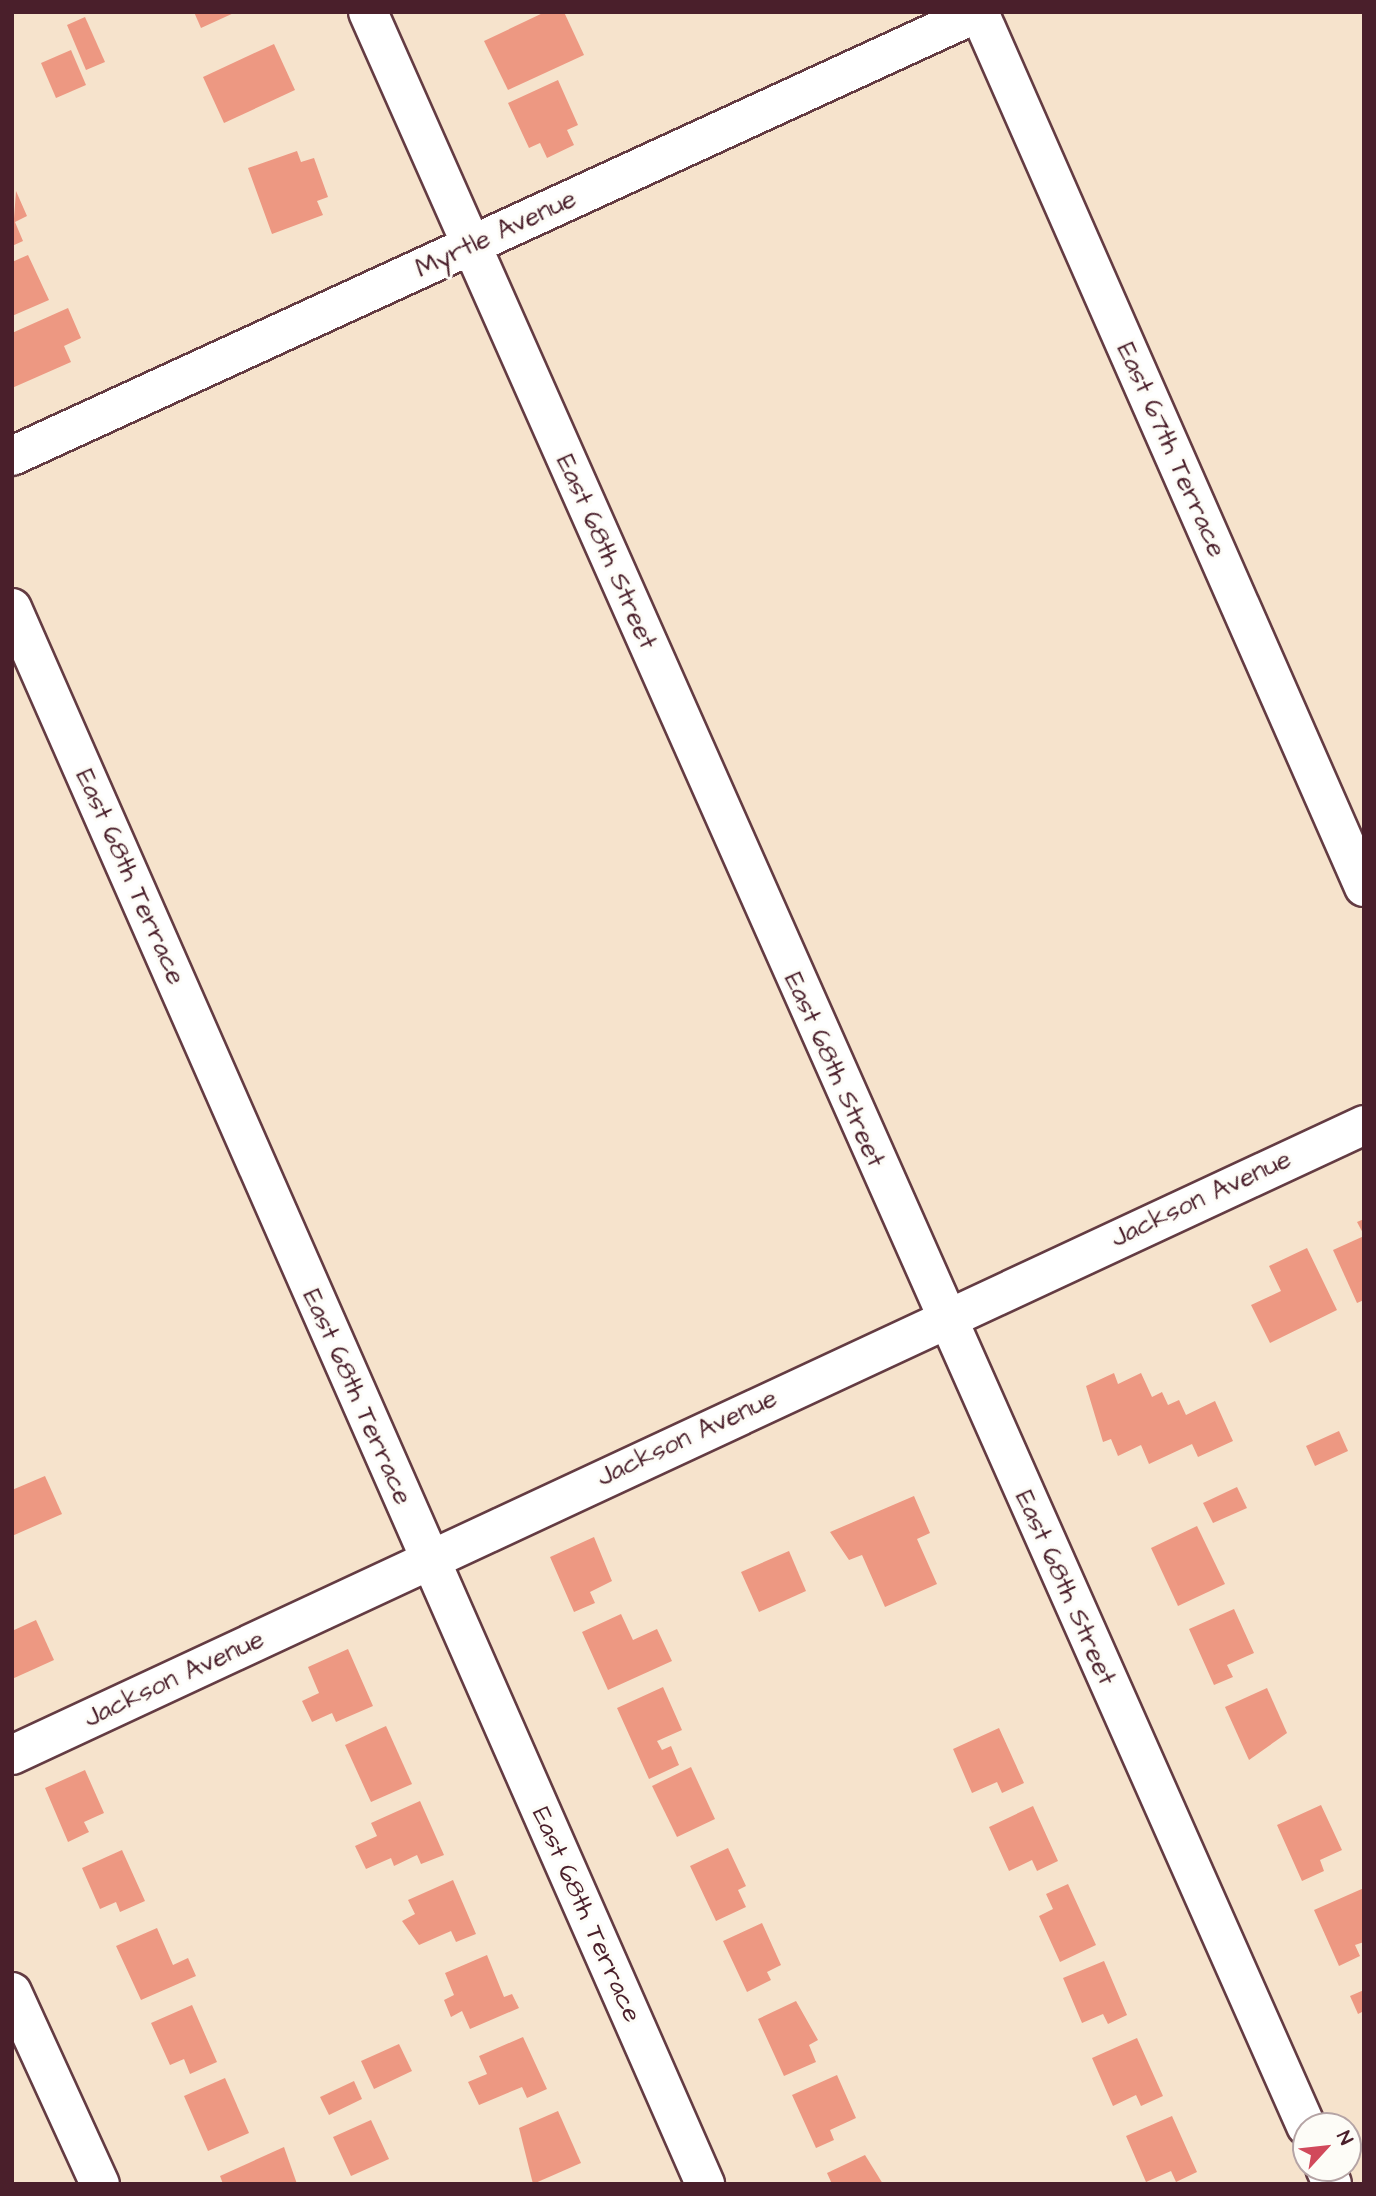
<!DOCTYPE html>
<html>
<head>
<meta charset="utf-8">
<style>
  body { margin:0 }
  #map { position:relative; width:1376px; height:2196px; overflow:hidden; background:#f6e3cc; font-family:"Architects Daughter",sans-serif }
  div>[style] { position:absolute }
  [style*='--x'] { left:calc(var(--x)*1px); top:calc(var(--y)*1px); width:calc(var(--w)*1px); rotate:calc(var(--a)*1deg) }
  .building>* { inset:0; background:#ed9882 }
  .roads { filter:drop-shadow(2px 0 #643c43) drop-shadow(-2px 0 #643c43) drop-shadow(0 2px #643c43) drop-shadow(0 -2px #643c43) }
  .minor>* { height:38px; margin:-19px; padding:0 19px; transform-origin:19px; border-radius:19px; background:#fff }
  span { translate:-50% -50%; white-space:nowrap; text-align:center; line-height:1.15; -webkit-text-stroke:6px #fdfcf7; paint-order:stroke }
  .street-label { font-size:26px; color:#4a1f2b }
  .frame { position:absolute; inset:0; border:14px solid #4a1f2b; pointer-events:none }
  .north { position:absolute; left:1292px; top:2112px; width:70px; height:70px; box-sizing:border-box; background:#fdfcf7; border:2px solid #b5a4a5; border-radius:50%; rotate:63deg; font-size:19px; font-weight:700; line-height:28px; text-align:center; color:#4a1f2b }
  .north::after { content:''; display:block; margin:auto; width:24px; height:32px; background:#d1495b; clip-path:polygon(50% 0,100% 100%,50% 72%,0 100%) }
</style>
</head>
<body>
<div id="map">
  <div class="building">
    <div style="clip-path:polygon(194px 12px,236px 12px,201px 28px)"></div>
    <div style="clip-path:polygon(545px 12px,564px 12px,584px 55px,508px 90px,484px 41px)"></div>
    <div style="clip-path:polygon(85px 17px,105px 62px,86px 70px,67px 25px)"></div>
    <div style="clip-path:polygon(274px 44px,295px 90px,224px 123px,203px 77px)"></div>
    <div style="clip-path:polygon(71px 50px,86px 85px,56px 98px,41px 63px)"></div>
    <div style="clip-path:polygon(558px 80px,578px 125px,567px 130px,574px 145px,547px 158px,540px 143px,529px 148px,508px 103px)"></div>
    <div style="clip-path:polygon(297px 151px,301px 162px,314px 158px,328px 197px,317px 201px,323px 215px,272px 234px,248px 168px)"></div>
    <div style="clip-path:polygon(16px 191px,27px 216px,15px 222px,23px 241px,12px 246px)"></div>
    <div style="clip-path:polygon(28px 255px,49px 300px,12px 316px,12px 262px)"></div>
    <div style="clip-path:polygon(68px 308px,81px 338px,64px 346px,71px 362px,12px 388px,12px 333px)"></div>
    <div style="clip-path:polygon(1364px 1219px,1364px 1235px,1357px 1222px)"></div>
    <div style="clip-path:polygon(1364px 1236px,1364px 1300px,1357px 1303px,1333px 1250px)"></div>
    <div style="clip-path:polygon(1307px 1248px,1337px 1310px,1270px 1343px,1251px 1305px,1281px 1291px,1269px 1266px)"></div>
    <div style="clip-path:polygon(1114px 1373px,1118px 1384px,1141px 1373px,1152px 1397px,1162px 1392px,1168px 1405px,1179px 1400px,1186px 1415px,1215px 1401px,1233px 1441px,1198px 1457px,1192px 1444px,1149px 1464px,1141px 1445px,1118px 1456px,1111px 1439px,1103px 1442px,1086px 1386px)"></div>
    <div style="clip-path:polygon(1339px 1431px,1348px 1451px,1315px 1466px,1306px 1446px)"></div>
    <div style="clip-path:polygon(45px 1476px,62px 1514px,12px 1536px,12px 1490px)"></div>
    <div style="clip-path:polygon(1237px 1487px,1247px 1508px,1213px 1523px,1203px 1503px)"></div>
    <div style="clip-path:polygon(914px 1496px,930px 1533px,917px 1539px,937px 1584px,885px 1607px,862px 1555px,849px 1560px,830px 1532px)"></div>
    <div style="clip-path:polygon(1197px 1526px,1225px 1584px,1178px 1606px,1151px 1548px)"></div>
    <div style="clip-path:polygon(594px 1537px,612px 1581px,590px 1592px,595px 1603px,574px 1612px,550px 1557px)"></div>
    <div style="clip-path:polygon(789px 1551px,806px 1591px,759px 1612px,741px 1572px)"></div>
    <div style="clip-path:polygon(1234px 1609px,1254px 1653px,1227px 1665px,1233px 1677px,1214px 1685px,1189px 1629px)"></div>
    <div style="clip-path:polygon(621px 1614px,633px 1640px,657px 1629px,672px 1661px,608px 1690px,582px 1632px)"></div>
    <div style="clip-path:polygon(36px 1620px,54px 1660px,12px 1679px,12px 1631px)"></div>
    <div style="clip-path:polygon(348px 1649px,373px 1706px,336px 1722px,332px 1713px,312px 1722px,302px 1701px,319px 1693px,308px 1667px)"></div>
    <div style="clip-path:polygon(663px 1687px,682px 1730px,657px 1741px,662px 1750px,671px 1746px,679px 1765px,649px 1779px,617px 1708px)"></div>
    <div style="clip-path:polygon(1267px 1688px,1287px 1733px,1249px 1760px,1225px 1707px)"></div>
    <div style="clip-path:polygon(386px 1726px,412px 1784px,371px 1802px,345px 1745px)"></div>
    <div style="clip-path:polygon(999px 1728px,1024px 1783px,1002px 1793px,997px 1782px,972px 1793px,953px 1749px)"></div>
    <div style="clip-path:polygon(691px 1767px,715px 1819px,677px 1837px,652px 1786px)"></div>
    <div style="clip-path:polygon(85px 1770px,104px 1813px,84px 1822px,89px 1832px,68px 1842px,45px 1788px)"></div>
    <div style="clip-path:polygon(420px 1801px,444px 1855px,421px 1864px,417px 1855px,394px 1866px,391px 1858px,366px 1869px,355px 1846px,377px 1836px,371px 1823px)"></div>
    <div style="clip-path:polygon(1321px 1805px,1342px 1850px,1320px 1860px,1324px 1871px,1302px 1881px,1277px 1825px)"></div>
    <div style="clip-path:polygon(1033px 1806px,1058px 1861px,1037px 1871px,1032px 1860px,1009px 1871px,989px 1827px)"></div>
    <div style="clip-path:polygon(728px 1848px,746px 1886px,738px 1890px,746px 1907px,716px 1921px,690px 1866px)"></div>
    <div style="clip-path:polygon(122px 1850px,145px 1901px,120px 1912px,116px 1902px,100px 1909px,82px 1868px)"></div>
    <div style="clip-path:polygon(453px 1880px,476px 1934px,456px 1942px,451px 1931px,419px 1945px,402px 1921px,415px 1914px,408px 1900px)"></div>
    <div style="clip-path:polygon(1068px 1884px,1096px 1945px,1060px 1962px,1039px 1916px,1053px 1909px,1046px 1894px)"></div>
    <div style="clip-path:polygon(1364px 1888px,1364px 1942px,1355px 1945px,1360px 1956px,1339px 1966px,1314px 1910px)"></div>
    <div style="clip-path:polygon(762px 1923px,781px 1965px,767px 1972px,771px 1980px,747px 1992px,723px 1941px)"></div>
    <div style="clip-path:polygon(157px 1928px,173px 1965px,188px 1958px,196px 1976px,141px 2000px,116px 1946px)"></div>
    <div style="clip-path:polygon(487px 1955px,504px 1997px,512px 1994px,519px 2008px,470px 2029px,462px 2011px,451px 2017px,444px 2000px,454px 1995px,445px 1973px)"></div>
    <div style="clip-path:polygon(1104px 1961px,1127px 2015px,1108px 2024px,1103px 2014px,1082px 2023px,1063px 1978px)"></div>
    <div style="clip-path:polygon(1364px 1990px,1364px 2011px,1358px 2014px,1350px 1996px)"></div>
    <div style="clip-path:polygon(796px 2001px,818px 2040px,809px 2045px,816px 2062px,784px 2076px,758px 2019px)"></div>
    <div style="clip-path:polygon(192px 2005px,217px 2062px,190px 2074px,184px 2059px,170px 2065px,151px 2023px)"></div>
    <div style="clip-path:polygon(523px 2037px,547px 2089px,527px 2098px,522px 2087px,479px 2105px,468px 2082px,487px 2074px,479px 2056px)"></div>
    <div style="clip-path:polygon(1137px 2038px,1163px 2096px,1141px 2106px,1136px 2095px,1113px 2106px,1092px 2058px)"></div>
    <div style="clip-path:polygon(399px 2044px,412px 2071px,374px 2089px,361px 2061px)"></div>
    <div style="clip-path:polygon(837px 2075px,856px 2118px,830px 2130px,834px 2140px,816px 2148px,792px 2095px)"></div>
    <div style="clip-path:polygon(225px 2078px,249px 2133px,208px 2151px,184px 2096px)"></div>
    <div style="clip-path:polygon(354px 2081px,362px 2099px,329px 2115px,320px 2097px)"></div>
    <div style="clip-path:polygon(558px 2111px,581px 2163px,533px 2184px,519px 2128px)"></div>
    <div style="clip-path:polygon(1172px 2116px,1197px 2172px,1176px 2182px,1171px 2171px,1146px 2182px,1126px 2136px)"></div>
    <div style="clip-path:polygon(371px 2120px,389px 2159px,351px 2176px,333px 2137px)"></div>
    <div style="clip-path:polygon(284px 2147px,297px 2184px,223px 2184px,220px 2176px)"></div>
    <div style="clip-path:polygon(865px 2155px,883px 2184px,832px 2184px,827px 2173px)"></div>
  </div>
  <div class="roads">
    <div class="minor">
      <div style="--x:368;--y:12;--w:2313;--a:66.07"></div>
      <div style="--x:979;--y:12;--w:956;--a:66.25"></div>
      <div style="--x:12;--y:456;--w:1064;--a:-24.66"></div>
      <div style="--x:12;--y:608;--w:1722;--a:66.26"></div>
      <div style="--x:12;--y:1755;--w:1492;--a:-24.98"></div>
      <div style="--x:12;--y:1992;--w:211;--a:65.4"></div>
      <div style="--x:1325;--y:2168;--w:17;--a:66"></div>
    </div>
  </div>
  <div class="street-label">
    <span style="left:496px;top:234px;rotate:-25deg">Myrtle Avenue</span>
    <span style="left:1171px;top:450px;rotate:66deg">East 67th Terrace</span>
    <span style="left:606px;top:552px;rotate:66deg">East 68th Street</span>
    <span style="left:130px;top:877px;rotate:66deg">East 68th Terrace</span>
    <span style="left:834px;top:1070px;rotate:66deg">East 68th Street</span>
    <span style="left:1201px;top:1199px;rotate:-25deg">Jackson Avenue</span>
    <span style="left:357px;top:1397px;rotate:66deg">East 68th Terrace</span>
    <span style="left:687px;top:1438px;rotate:-25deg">Jackson Avenue</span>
    <span style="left:1065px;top:1588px;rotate:66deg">East 68th Street</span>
    <span style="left:174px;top:1679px;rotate:-25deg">Jackson Avenue</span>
    <span style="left:586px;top:1915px;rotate:66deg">East 68th Terrace</span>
  </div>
  <div class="frame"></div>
  <div class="north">N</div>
</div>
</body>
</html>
